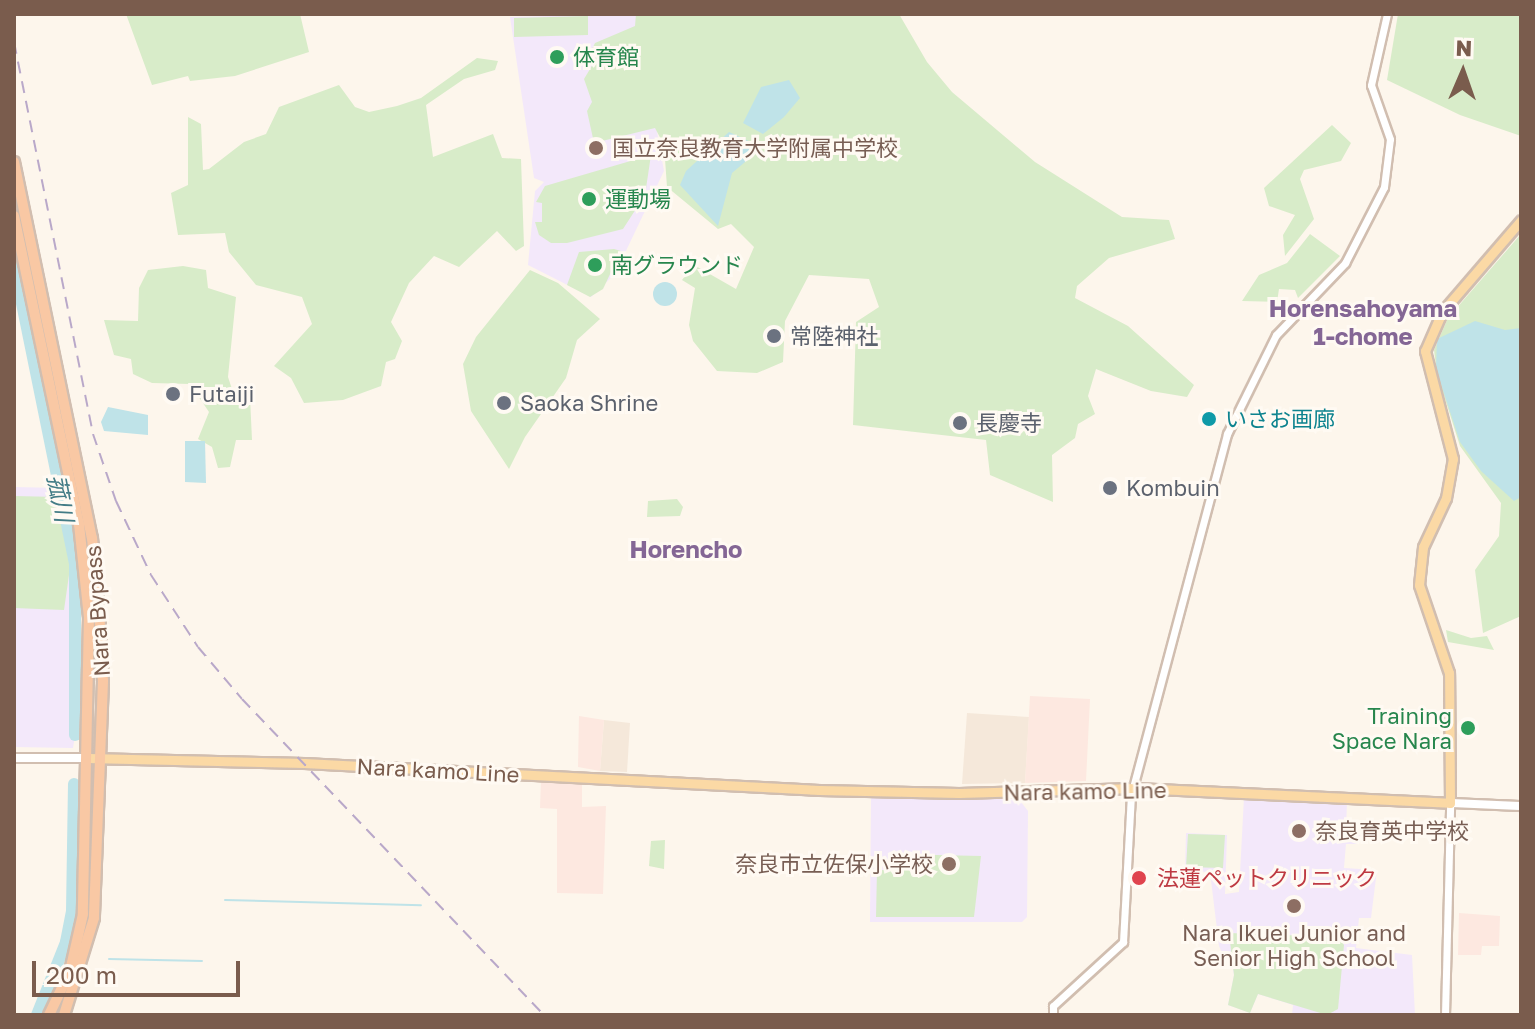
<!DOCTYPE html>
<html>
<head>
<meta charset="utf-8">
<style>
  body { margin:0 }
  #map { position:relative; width:1535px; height:1029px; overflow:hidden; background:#fdf6ec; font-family:"Golos Text","Noto Sans JP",sans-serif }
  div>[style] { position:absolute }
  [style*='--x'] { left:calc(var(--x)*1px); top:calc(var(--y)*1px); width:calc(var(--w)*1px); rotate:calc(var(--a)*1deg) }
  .residential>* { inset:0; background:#f5e8da }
  .commercial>* { inset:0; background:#fde8e0 }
  .education>* { inset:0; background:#f3e8fa }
  .green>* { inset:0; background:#d8ecc9 }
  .water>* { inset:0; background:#bfe3e8 }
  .round { border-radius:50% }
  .stream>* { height:2px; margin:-1px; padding:0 1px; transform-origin:1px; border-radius:1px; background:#bfe3e8 }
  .river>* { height:12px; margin:-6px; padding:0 6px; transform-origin:6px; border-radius:6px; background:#bfe3e8 }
  .roads { filter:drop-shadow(2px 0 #d1beb0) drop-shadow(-2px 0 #d1beb0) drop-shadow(0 2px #d1beb0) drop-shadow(0 -2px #d1beb0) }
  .tertiary>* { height:7px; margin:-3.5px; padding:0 3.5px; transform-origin:3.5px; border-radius:3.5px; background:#fff }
  .secondary>* { height:8px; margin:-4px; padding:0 4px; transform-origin:4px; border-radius:4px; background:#fff }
  .primary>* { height:9px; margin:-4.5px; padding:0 4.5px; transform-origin:4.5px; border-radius:4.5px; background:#fbd9a5 }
  .trunk>* { height:10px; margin:-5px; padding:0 5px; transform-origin:5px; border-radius:5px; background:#f9c8a4 }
  .rail>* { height:2px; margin-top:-1px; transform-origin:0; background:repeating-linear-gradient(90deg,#b9a8c9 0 12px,transparent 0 20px) }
  .dots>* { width:22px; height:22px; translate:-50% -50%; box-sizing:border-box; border:4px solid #fffaf3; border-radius:50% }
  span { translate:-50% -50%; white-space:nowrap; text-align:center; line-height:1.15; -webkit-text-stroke:6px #fffaf3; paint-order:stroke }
  .leisure-label { font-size:22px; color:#27864d }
  .left { translate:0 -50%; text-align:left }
  .right { translate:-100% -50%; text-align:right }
  .education-label { font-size:22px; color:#785e54 }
  .worship-label { font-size:22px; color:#5b616d }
  .culture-label { font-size:22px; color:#0d838f }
  .street-label { font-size:22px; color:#7a5c4d }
  .health-label { font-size:22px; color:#be3a42 }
  .neighbourhood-label { font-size:24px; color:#846695; font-weight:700 }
  .water-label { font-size:24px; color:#437c86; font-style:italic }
  .frame { position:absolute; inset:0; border:16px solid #7a5c4d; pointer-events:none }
  .north { position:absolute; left:1423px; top:32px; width:80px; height:80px; -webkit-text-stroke:6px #fffaf3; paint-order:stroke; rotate:2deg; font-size:22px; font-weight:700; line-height:32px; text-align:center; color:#7a5c4d }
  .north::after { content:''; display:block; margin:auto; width:28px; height:36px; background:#7a5c4d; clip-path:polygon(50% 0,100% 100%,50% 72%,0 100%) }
  .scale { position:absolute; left:32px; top:961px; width:208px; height:36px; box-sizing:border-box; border:4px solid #7a5c4d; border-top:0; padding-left:10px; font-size:24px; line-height:28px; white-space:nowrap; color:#7a5c4d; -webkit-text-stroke:6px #fffaf3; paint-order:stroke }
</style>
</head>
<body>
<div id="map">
  <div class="residential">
    <div style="clip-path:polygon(967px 713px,1029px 717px,1025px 783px,962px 784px)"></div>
    <div style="clip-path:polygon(604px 720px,630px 723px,627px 772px,600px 771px)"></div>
  </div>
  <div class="commercial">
    <div style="clip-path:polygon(1030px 696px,1090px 699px,1086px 781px,1025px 783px)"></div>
    <div style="clip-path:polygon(579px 716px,604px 720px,600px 771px,578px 767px)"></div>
    <div style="clip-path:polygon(541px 780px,582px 781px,582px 807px,606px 806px,603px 894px,557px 893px,557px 809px,540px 808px)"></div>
    <div style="clip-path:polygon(1459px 913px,1500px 916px,1499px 946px,1482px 946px,1481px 955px,1458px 955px)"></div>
  </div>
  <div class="education">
    <div style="clip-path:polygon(636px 14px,664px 171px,615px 274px,591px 297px,528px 265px,535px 191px,544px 182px,534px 178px,510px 17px)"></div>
    <div style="clip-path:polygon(14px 487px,60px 488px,79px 612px,73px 659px,79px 711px,73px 748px,14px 747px)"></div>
    <div style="clip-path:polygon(1244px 797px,1347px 803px,1346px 827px,1360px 828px,1359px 844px,1346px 844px,1344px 868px,1377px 870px,1371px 918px,1359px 918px,1356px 948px,1412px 955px,1415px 1015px,1292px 1015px,1293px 1005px,1258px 994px,1250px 1013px,1228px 1005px,1234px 975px,1230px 954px,1222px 953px,1219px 946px,1210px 872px,1185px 871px,1186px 833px,1227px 835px,1225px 894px,1239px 892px)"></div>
    <div style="clip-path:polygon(871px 798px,1018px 798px,1028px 811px,1027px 917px,1022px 922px,870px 922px)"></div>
  </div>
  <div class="green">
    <div style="clip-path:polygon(126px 14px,300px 14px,309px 52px,235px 76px,190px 81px,188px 76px,152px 85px)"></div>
    <div style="clip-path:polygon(636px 14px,899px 14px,927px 62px,952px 92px,1035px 162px,1122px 217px,1169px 220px,1175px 239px,1109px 258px,1077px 286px,1075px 298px,1128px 326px,1194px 385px,1187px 397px,1151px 391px,1096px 369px,1088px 396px,1095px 414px,1078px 424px,1075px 438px,1052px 455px,1053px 502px,990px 475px,986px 440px,853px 425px,856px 322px,879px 307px,869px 279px,809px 275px,785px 321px,783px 362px,757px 373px,717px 371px,693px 341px,689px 325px,695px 288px,682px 280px,694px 265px,736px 289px,754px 247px,731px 224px,718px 229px,667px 187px,664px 145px,655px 128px,594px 143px,587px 111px,592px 102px,584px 79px,596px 59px,592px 49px,595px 43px,635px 26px)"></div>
    <div style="clip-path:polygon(1398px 14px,1521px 14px,1521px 136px,1460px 115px,1387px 80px)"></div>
    <div style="clip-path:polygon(588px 16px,588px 35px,514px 37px,514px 18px)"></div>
    <div style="clip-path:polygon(477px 58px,498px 61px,495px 70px,464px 79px,426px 105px,433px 157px,493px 134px,502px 158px,521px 159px,524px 246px,516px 251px,497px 231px,459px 267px,434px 256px,409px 283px,391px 322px,402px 341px,395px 359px,386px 362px,381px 386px,343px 400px,304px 403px,291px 378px,274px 366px,312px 324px,302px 297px,256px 285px,229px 252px,225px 233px,178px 235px,171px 193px,188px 185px,188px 117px,201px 124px,203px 170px,209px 169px,244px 142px,266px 134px,279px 107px,339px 85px,355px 107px,369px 112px,397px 106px,421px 98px)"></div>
    <div style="clip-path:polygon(1332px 125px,1351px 143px,1341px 161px,1304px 170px,1300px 179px,1314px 219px,1285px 256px,1283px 235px,1295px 215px,1269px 206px,1264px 188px)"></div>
    <div style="clip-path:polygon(651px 155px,645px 195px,623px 229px,567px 243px,551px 243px,539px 235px,535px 222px,542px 222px,542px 203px,536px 202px,545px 186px)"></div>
    <div style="clip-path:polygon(1310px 234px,1340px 256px,1298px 298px,1295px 290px,1279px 289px,1277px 302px,1242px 301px,1259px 275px,1287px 263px)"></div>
    <div style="clip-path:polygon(1521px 234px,1521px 616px,1483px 633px,1475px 570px,1499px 536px,1501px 503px,1460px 446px,1437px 374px,1434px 350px,1448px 318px)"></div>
    <div style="clip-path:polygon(614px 249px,621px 251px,603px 289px,590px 297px,567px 285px,579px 252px)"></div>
    <div style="clip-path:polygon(183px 266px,206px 270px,208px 288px,236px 297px,228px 377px,234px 395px,250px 397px,252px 440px,236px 440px,230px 467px,218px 468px,212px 447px,198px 439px,209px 412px,190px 384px,152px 383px,133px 374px,131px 359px,114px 355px,104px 320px,138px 321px,139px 288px,148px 270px)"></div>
    <div style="clip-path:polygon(530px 270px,558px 283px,600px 319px,577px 340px,566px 378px,525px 437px,509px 469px,471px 411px,463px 364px,476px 337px)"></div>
    <div style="clip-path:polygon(14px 496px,59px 497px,71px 561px,64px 610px,14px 608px)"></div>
    <div style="clip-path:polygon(677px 499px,683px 507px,680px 516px,647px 517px,648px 501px)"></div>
    <div style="clip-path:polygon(1446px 630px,1471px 638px,1487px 636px,1494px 650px,1448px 642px)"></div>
    <div style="clip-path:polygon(1188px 834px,1225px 835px,1223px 868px,1186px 867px)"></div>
    <div style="clip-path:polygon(665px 840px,664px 869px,649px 866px,651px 841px)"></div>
    <div style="clip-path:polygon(893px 854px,981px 856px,974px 917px,876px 917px,877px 870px,891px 870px)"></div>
    <div style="clip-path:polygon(1229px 933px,1339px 937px,1344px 945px,1338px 1009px,1327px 1015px,1258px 994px,1250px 1013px,1228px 1005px,1234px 975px)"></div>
  </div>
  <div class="water">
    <div style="clip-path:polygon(789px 80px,800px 98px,784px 117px,763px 134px,743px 123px,761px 87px)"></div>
    <div style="clip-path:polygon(729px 132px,751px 142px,751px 157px,732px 173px,718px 226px,680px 185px,686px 171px)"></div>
    <div class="round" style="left:653px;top:282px;width:24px;height:24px"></div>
    <div style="clip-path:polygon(1475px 321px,1505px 330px,1521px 328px,1521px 497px,1514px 501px,1481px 471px,1460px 442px,1436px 369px,1437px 339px)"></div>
    <div style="clip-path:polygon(108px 407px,148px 415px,148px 435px,104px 431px,101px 422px)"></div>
    <div style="clip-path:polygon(185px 441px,205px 441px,206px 483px,185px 482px)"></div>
  </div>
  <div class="stream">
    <div style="--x:225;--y:900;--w:196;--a:1.5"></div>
    <div style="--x:109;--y:959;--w:93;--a:1.2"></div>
  </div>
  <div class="river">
    <div style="--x:14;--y:264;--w:305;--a:78.5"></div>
    <div style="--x:75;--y:563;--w:172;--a:90"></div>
    <div style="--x:37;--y:1015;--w:79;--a:-68.3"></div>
    <div style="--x:66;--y:942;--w:32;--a:-79"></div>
    <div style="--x:72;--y:911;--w:127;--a:-89.1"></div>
  </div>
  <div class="roads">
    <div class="tertiary">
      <div style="--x:1053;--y:1015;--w:9;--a:-90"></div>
      <div style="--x:1053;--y:1006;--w:95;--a:-42.4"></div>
      <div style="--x:1123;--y:942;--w:147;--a:-86.9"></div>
      <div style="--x:1131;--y:795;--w:374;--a:-75.1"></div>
      <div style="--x:1227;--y:434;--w:110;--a:-63.7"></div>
      <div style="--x:1276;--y:335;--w:100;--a:-46.2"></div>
      <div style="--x:1345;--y:263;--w:85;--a:-62.8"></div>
      <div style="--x:1384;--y:187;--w:48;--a:-82.9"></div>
      <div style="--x:1390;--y:139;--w:57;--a:-109.4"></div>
      <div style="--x:1371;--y:85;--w:73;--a:-77.3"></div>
      <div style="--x:1445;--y:1015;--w:212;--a:-88.6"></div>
    </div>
    <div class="secondary">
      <div style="--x:14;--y:758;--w:74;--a:0"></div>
      <div style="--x:1450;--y:803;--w:71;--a:2.4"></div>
    </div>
    <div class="primary">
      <div style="--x:88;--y:758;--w:216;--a:1.3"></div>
      <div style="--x:304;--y:763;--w:516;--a:3"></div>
      <div style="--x:819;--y:790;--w:140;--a:1.2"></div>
      <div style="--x:959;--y:793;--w:176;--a:-1.6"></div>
      <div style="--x:1135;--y:788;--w:315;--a:2.7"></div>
      <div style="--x:1450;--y:803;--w:130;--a:-90.4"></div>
      <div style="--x:1449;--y:673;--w:93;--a:-108.8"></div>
      <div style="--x:1419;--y:585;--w:38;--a:-84"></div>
      <div style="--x:1423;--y:547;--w:54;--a:-64.9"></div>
      <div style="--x:1446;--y:498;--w:40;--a:-80"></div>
      <div style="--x:1453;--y:459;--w:112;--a:-104.5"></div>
      <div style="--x:1425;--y:351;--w:43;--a:-66.4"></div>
      <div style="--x:1442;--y:312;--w:121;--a:-49.3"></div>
    </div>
    <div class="trunk">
      <div style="--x:14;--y:162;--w:384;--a:78.3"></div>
      <div style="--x:92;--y:538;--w:70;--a:84.3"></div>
      <div style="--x:99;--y:608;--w:73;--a:86.9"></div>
      <div style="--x:103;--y:681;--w:237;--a:92.2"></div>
      <div style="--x:94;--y:918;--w:102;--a:107.2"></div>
      <div style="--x:14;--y:216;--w:315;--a:78.1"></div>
      <div style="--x:79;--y:524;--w:94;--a:83.9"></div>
      <div style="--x:89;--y:617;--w:297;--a:91.2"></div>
      <div style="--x:83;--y:914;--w:58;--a:102.8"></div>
      <div style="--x:70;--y:971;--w:49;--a:115.5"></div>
    </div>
  </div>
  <div class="rail">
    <div style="--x:14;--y:42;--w:400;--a:78.6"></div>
    <div style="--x:93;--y:434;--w:71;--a:71.1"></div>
    <div style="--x:116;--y:501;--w:82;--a:64.7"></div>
    <div style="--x:151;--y:575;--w:86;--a:56.9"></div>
    <div style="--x:198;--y:647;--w:68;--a:49.8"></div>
    <div style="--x:242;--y:699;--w:437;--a:46.3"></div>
  </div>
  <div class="dots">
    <div style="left:557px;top:57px;background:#2e9e5b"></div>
    <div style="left:596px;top:148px;background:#8d6e63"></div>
    <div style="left:589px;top:199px;background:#2e9e5b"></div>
    <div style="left:595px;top:265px;background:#2e9e5b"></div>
    <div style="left:774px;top:336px;background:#6b7280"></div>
    <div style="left:173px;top:394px;background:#6b7280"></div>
    <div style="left:504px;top:403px;background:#6b7280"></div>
    <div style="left:1209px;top:419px;background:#0f9aa8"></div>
    <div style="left:960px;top:423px;background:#6b7280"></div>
    <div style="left:1110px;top:488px;background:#6b7280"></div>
    <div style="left:1468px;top:728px;background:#2e9e5b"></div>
    <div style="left:1299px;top:831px;background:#8d6e63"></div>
    <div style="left:949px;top:864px;background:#8d6e63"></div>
    <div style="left:1139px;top:878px;background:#e0444e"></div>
    <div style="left:1294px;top:906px;background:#8d6e63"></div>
  </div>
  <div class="leisure-label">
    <span class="left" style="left:573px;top:57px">体育館</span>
    <span class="left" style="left:605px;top:199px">運動場</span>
    <span class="left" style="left:611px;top:265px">南グラウンド</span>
    <span class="right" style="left:1452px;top:728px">Training<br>Space Nara</span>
  </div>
  <div class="education-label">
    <span class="left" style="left:612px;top:148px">国立奈良教育大学附属中学校</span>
    <span class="left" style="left:1315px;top:831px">奈良育英中学校</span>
    <span class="right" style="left:933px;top:864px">奈良市立佐保小学校</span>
    <span style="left:1294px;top:945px">Nara Ikuei Junior and<br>Senior High School</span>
  </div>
  <div class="worship-label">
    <span class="left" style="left:790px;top:336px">常陸神社</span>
    <span class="left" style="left:189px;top:394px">Futaiji</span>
    <span class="left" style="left:520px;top:403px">Saoka Shrine</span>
    <span class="left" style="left:976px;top:423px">長慶寺</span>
    <span class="left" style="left:1126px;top:488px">Kombuin</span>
  </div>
  <div class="culture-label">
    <span class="left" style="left:1225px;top:419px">いさお画廊</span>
  </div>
  <div class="street-label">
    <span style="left:97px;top:611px;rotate:-94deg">Nara Bypass</span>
    <span style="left:438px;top:770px;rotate:3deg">Nara kamo Line</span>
    <span style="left:1085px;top:791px;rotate:-1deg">Nara kamo Line</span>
  </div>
  <div class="health-label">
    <span class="left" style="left:1157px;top:878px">法蓮ペットクリニック</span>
  </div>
  <div class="neighbourhood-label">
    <span style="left:1363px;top:322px">Horensahoyama<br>1-chome</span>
    <span style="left:686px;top:549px">Horencho</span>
  </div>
  <div class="water-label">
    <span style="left:61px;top:498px;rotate:79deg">菰川</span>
  </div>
  <div class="frame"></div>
  <div class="north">N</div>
  <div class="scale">200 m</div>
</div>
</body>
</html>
